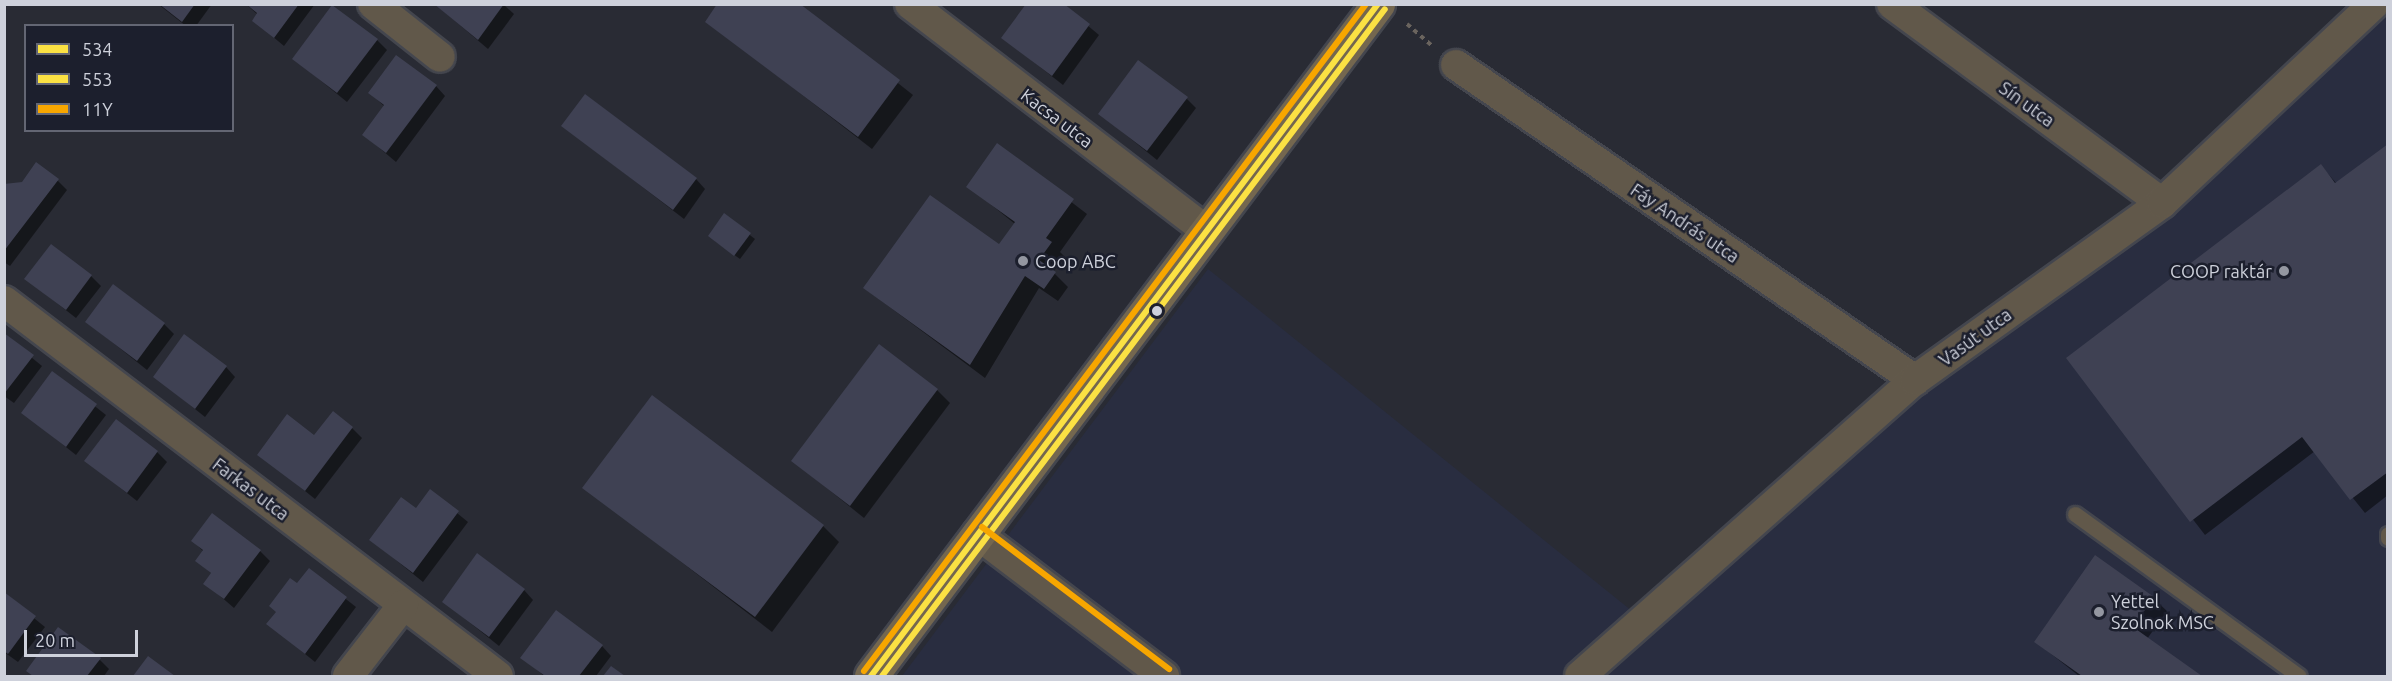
<!DOCTYPE html>
<html>
<head>
<meta charset="utf-8">
<style>
  body { margin:0 }
  #map { position:relative; width:2392px; height:681px; overflow:hidden; background:#292b34; font-family:Ubuntu,sans-serif }
  div>[style] { position:absolute }
  [style*='--x'] { left:calc(var(--x)*1px); top:calc(var(--y)*1px); width:calc(var(--w)*1px); rotate:calc(var(--a)*1deg) }
  .built>* { inset:0; background:#292d40 }
  .shadow>* { inset:0; background:#0007 }
  .building>* { inset:0; background:#3f4153 }
  .path>* { height:4px; margin-top:-2px; transform-origin:0; background:repeating-linear-gradient(90deg,#6a645e 0 4.5px,transparent 0 9px) }
  .roads { filter:drop-shadow(2px 0 #44464e) drop-shadow(-2px 0 #44464e) drop-shadow(0 2px #44464e) drop-shadow(0 -2px #44464e) }
  .service>* { height:15px; margin:-7.5px; padding:0 7.5px; transform-origin:7.5px; border-radius:7.5px; background:#61584a }
  .minor>* { height:30px; margin:-15px; padding:0 15px; transform-origin:15px; border-radius:15px; background:#61584a }
  .primary>* { height:33px; margin:-16.5px; padding:0 16.5px; transform-origin:16.5px; border-radius:16.5px; background:#74674f }
  .bus-1>* { height:6px; margin:-3px; padding:0 3px; transform-origin:3px; border-radius:3px; background:#fbe143 }
  .bus-2>* { height:6px; margin:-3px; padding:0 3px; transform-origin:3px; border-radius:3px; background:#fbe143 }
  .bus-3>* { height:6px; margin:-3px; padding:0 3px; transform-origin:3px; border-radius:3px; background:#f7a600 }
  .dots>* { width:16px; height:16px; translate:-50% -50%; box-sizing:border-box; border:3px solid #1c1f2d; border-radius:50% }
  span { translate:-50% -50%; white-space:nowrap; text-align:center; line-height:1.15; -webkit-text-stroke:5px #1c1f2d; paint-order:stroke }
  .street-label { font-size:18px; color:#ced1db }
  .poi-label { font-size:18px; color:#ced1db }
  .left { translate:0 -50%; text-align:left }
  .right { translate:-100% -50%; text-align:right }
  .frame { position:absolute; inset:0; border:6px solid #ced1db; pointer-events:none }
  .legend { position:absolute; left:24px; top:24px; width:210px; height:108px; box-sizing:border-box; background:#1c1f2d; border:2px solid #636673; margin:0; padding:8px 10px; list-style:none; font-size:18px; color:#ced1db }
  .legend li { display:flex; align-items:center; gap:12px; height:30px }
  .legend b { width:30px; border:2px solid #636673 }
  .scale { position:absolute; left:24px; top:630px; width:114px; height:27px; box-sizing:border-box; border:3px solid #ced1db; border-top:0; padding-left:8px; font-size:18px; line-height:21px; white-space:nowrap; color:#ced1db; -webkit-text-stroke:4px #1c1f2d; paint-order:stroke }
</style>
</head>
<body>
<div id="map">
  <div class="built">
    <div style="clip-path:polygon(2377px 5px,2387px 5px,2387px 676px,902px 676px,1208px 269px,1632px 611px,1666px 616px)"></div>
  </div>
  <div class="shadow">
    <div style="clip-path:polygon(158px 4px,212px 4px,196px 26px,186px 26px)"></div>
    <div style="clip-path:polygon(246px 4px,315px 4px,284px 46px,254px 21px,258px 15px)"></div>
    <div style="clip-path:polygon(435px 4px,504px 5px,514px 14px,488px 49px)"></div>
    <div style="clip-path:polygon(798px 4px,913px 95px,872px 149px,707px 21px)"></div>
    <div style="clip-path:polygon(1062px 4px,1099px 35px,1063px 85px,1003px 38px)"></div>
    <div style="clip-path:polygon(377px 40px,387px 50px,347px 102px,294px 59px)"></div>
    <div style="clip-path:polygon(436px 86px,445px 96px,396px 162px,364px 135px,385px 107px,370px 93px)"></div>
    <div style="clip-path:polygon(1187px 99px,1196px 108px,1157px 160px,1100px 114px)"></div>
    <div style="clip-path:polygon(563px 126px,696px 179px,705px 189px,684px 219px)"></div>
    <div style="clip-path:polygon(997px 145px,1087px 214px,1060px 252px,1065px 257px,1053px 272px,1068px 287px,1058px 301px,1039px 288px,985px 378px,864px 288px,999px 246px,1015px 224px,968px 186px)"></div>
    <div style="clip-path:polygon(2388px 146px,2388px 495px,2365px 513px,2315px 451px,2205px 535px,2068px 358px,2321px 166px,2337px 184px)"></div>
    <div style="clip-path:polygon(58px 181px,67px 190px,10px 266px,4px 262px,4px 186px)"></div>
    <div style="clip-path:polygon(725px 216px,755px 239px,740px 259px,715px 241px)"></div>
    <div style="clip-path:polygon(91px 276px,101px 286px,76px 318px,26px 279px)"></div>
    <div style="clip-path:polygon(87px 322px,164px 324px,174px 334px,147px 370px)"></div>
    <div style="clip-path:polygon(4px 335px,42px 366px,14px 403px,4px 396px)"></div>
    <div style="clip-path:polygon(226px 367px,235px 377px,205px 417px,155px 377px)"></div>
    <div style="clip-path:polygon(53px 373px,106px 415px,76px 455px,23px 413px)"></div>
    <div style="clip-path:polygon(937px 390px,950px 403px,864px 518px,793px 461px)"></div>
    <div style="clip-path:polygon(352px 428px,362px 438px,315px 499px,259px 454px)"></div>
    <div style="clip-path:polygon(157px 452px,167px 462px,137px 501px,86px 461px)"></div>
    <div style="clip-path:polygon(584px 487px,823px 526px,839px 542px,772px 632px)"></div>
    <div style="clip-path:polygon(430px 491px,468px 522px,423px 582px,371px 540px,416px 511px)"></div>
    <div style="clip-path:polygon(193px 541px,260px 551px,270px 561px,234px 608px,205px 583px,212px 574px,197px 561px,204px 552px)"></div>
    <div style="clip-path:polygon(309px 570px,356px 607px,315px 662px,268px 624px)"></div>
    <div style="clip-path:polygon(524px 590px,533px 600px,499px 646px,444px 602px)"></div>
    <div style="clip-path:polygon(4px 594px,45px 627px,18px 662px,4px 652px)"></div>
    <div style="clip-path:polygon(2153px 598px,2167px 611px,2147px 639px,2200px 676px,2079px 676px,2036px 642px)"></div>
    <div style="clip-path:polygon(602px 646px,611px 656px,596px 676px,544px 676px,522px 657px)"></div>
    <div style="clip-path:polygon(148px 658px,172px 676px,135px 676px)"></div>
    <div style="clip-path:polygon(100px 660px,109px 669px,104px 676px,34px 676px,28px 670px)"></div>
  </div>
  <div class="building">
    <div style="clip-path:polygon(159px 4px,195px 4px,182px 22px)"></div>
    <div style="clip-path:polygon(246px 4px,299px 4px,274px 38px,252px 21px,257px 13px)"></div>
    <div style="clip-path:polygon(434px 4px,504px 4px,478px 40px)"></div>
    <div style="clip-path:polygon(717px 4px,800px 4px,900px 80px,858px 137px,705px 22px)"></div>
    <div style="clip-path:polygon(1026px 4px,1064px 4px,1090px 24px,1052px 76px,1001px 38px)"></div>
    <div style="clip-path:polygon(332px 5px,378px 39px,337px 93px,292px 59px)"></div>
    <div style="clip-path:polygon(396px 55px,437px 85px,386px 153px,362px 135px,384px 105px,368px 93px)"></div>
    <div style="clip-path:polygon(1138px 60px,1188px 97px,1147px 151px,1098px 114px)"></div>
    <div style="clip-path:polygon(585px 94px,697px 178px,673px 210px,561px 126px)"></div>
    <div style="clip-path:polygon(997px 143px,1074px 199px,1046px 238px,1052px 242px,1039px 260px,1056px 272px,1044px 289px,1025px 276px,970px 365px,863px 288px,930px 195px,999px 244px,1015px 222px,966px 187px)"></div>
    <div style="clip-path:polygon(2388px 144px,2388px 472px,2350px 500px,2302px 437px,2190px 522px,2066px 358px,2321px 164px,2335px 183px)"></div>
    <div style="clip-path:polygon(36px 162px,59px 179px,4px 251px,4px 184px,22px 182px)"></div>
    <div style="clip-path:polygon(724px 213px,751px 233px,734px 256px,708px 236px)"></div>
    <div style="clip-path:polygon(51px 244px,92px 275px,66px 310px,24px 279px)"></div>
    <div style="clip-path:polygon(113px 284px,165px 323px,137px 361px,85px 322px)"></div>
    <div style="clip-path:polygon(4px 333px,34px 355px,4px 394px)"></div>
    <div style="clip-path:polygon(184px 334px,227px 366px,195px 409px,153px 377px)"></div>
    <div style="clip-path:polygon(879px 344px,938px 389px,850px 506px,791px 461px)"></div>
    <div style="clip-path:polygon(52px 371px,97px 404px,66px 447px,21px 413px)"></div>
    <div style="clip-path:polygon(652px 395px,824px 525px,755px 617px,582px 488px)"></div>
    <div style="clip-path:polygon(333px 411px,353px 427px,305px 491px,257px 455px,287px 414px,314px 435px)"></div>
    <div style="clip-path:polygon(116px 419px,158px 451px,127px 493px,84px 461px)"></div>
    <div style="clip-path:polygon(430px 489px,459px 511px,413px 573px,369px 540px,401px 497px,416px 508px)"></div>
    <div style="clip-path:polygon(212px 513px,261px 550px,224px 599px,203px 584px,211px 573px,195px 561px,203px 550px,191px 541px)"></div>
    <div style="clip-path:polygon(477px 553px,525px 589px,489px 637px,442px 602px)"></div>
    <div style="clip-path:polygon(2095px 555px,2154px 597px,2133px 627px,2202px 676px,2082px 676px,2034px 642px)"></div>
    <div style="clip-path:polygon(309px 568px,347px 597px,305px 654px,266px 624px,276px 612px,269px 606px,290px 578px,297px 583px)"></div>
    <div style="clip-path:polygon(4px 592px,36px 616px,8px 654px,4px 651px)"></div>
    <div style="clip-path:polygon(556px 610px,603px 645px,579px 676px,545px 676px,520px 658px)"></div>
    <div style="clip-path:polygon(58px 627px,101px 658px,87px 676px,33px 676px,26px 671px)"></div>
    <div style="clip-path:polygon(148px 656px,175px 676px,133px 676px)"></div>
    <div style="clip-path:polygon(611px 666px,625px 676px,603px 676px)"></div>
  </div>
  <div class="path">
    <div style="--x:1407;--y:24;--w:32;--a:41"></div>
  </div>
  <div class="roads">
    <div class="service">
      <div style="--x:2075;--y:514;--w:276;--a:35.9"></div>
      <div style="--x:2388;--y:534;--w:4;--a:90"></div>
    </div>
    <div class="minor">
      <div style="--x:373;--y:4;--w:85;--a:38.3"></div>
      <div style="--x:910;--y:4;--w:372;--a:37.4"></div>
      <div style="--x:1892;--y:4;--w:335;--a:36.4"></div>
      <div style="--x:1456;--y:65;--w:557;--a:34.46"></div>
      <div style="--x:4;--y:301;--w:620;--a:37.2"></div>
      <div style="--x:977;--y:534;--w:235;--a:37.2"></div>
      <div style="--x:348;--y:676;--w:90;--a:-52.2"></div>
      <div style="--x:1580;--y:676;--w:447;--a:-41.5"></div>
      <div style="--x:1915;--y:380;--w:304;--a:-35.6"></div>
      <div style="--x:2162;--y:203;--w:291;--a:-43.2"></div>
    </div>
    <div class="primary">
      <div style="--x:871;--y:676;--w:842;--a:-52.97"></div>
    </div>
  </div>
  <div class="bus-1">
    <div style="--x:871;--y:676;--w:842;--a:-52.97"></div>
  </div>
  <div class="bus-2">
    <div style="--x:882;--y:676;--w:835;--a:-52.98"></div>
  </div>
  <div class="bus-3">
    <div style="--x:982;--y:527;--w:235;--a:37.2"></div>
    <div style="--x:864;--y:671;--w:835;--a:-53.03"></div>
  </div>
  <div class="dots">
    <div style="left:1023px;top:261px;background:#9497a1"></div>
    <div style="left:2284px;top:271px;background:#9497a1"></div>
    <div style="left:1157px;top:311px;background:#ced1db"></div>
    <div style="left:2099px;top:612px;background:#9497a1"></div>
  </div>
  <div class="street-label">
    <span style="left:2027px;top:104px;rotate:36deg">Sín utca</span>
    <span style="left:1057px;top:118px;rotate:37deg">Kacsa utca</span>
    <span style="left:1685px;top:223px;rotate:34deg">Fáy András utca</span>
    <span style="left:1975px;top:337px;rotate:-36deg">Vasút utca</span>
    <span style="left:251px;top:489px;rotate:37deg">Farkas utca</span>
  </div>
  <div class="poi-label">
    <span class="left" style="left:1035px;top:261px">Coop ABC</span>
    <span class="right" style="left:2272px;top:271px">COOP raktár</span>
    <span class="left" style="left:2111px;top:612px">Yettel<br>Szolnok MSC</span>
  </div>
  <div class="frame"></div>
  <ul class="legend">
  <li><b style="height:8px;background:#fbe143"></b>534</li>
  <li><b style="height:8px;background:#fbe143"></b>553</li>
  <li><b style="height:8px;background:#f7a600"></b>11Y</li>
  </ul>
  <div class="scale">20 m</div>
</div>
</body>
</html>
